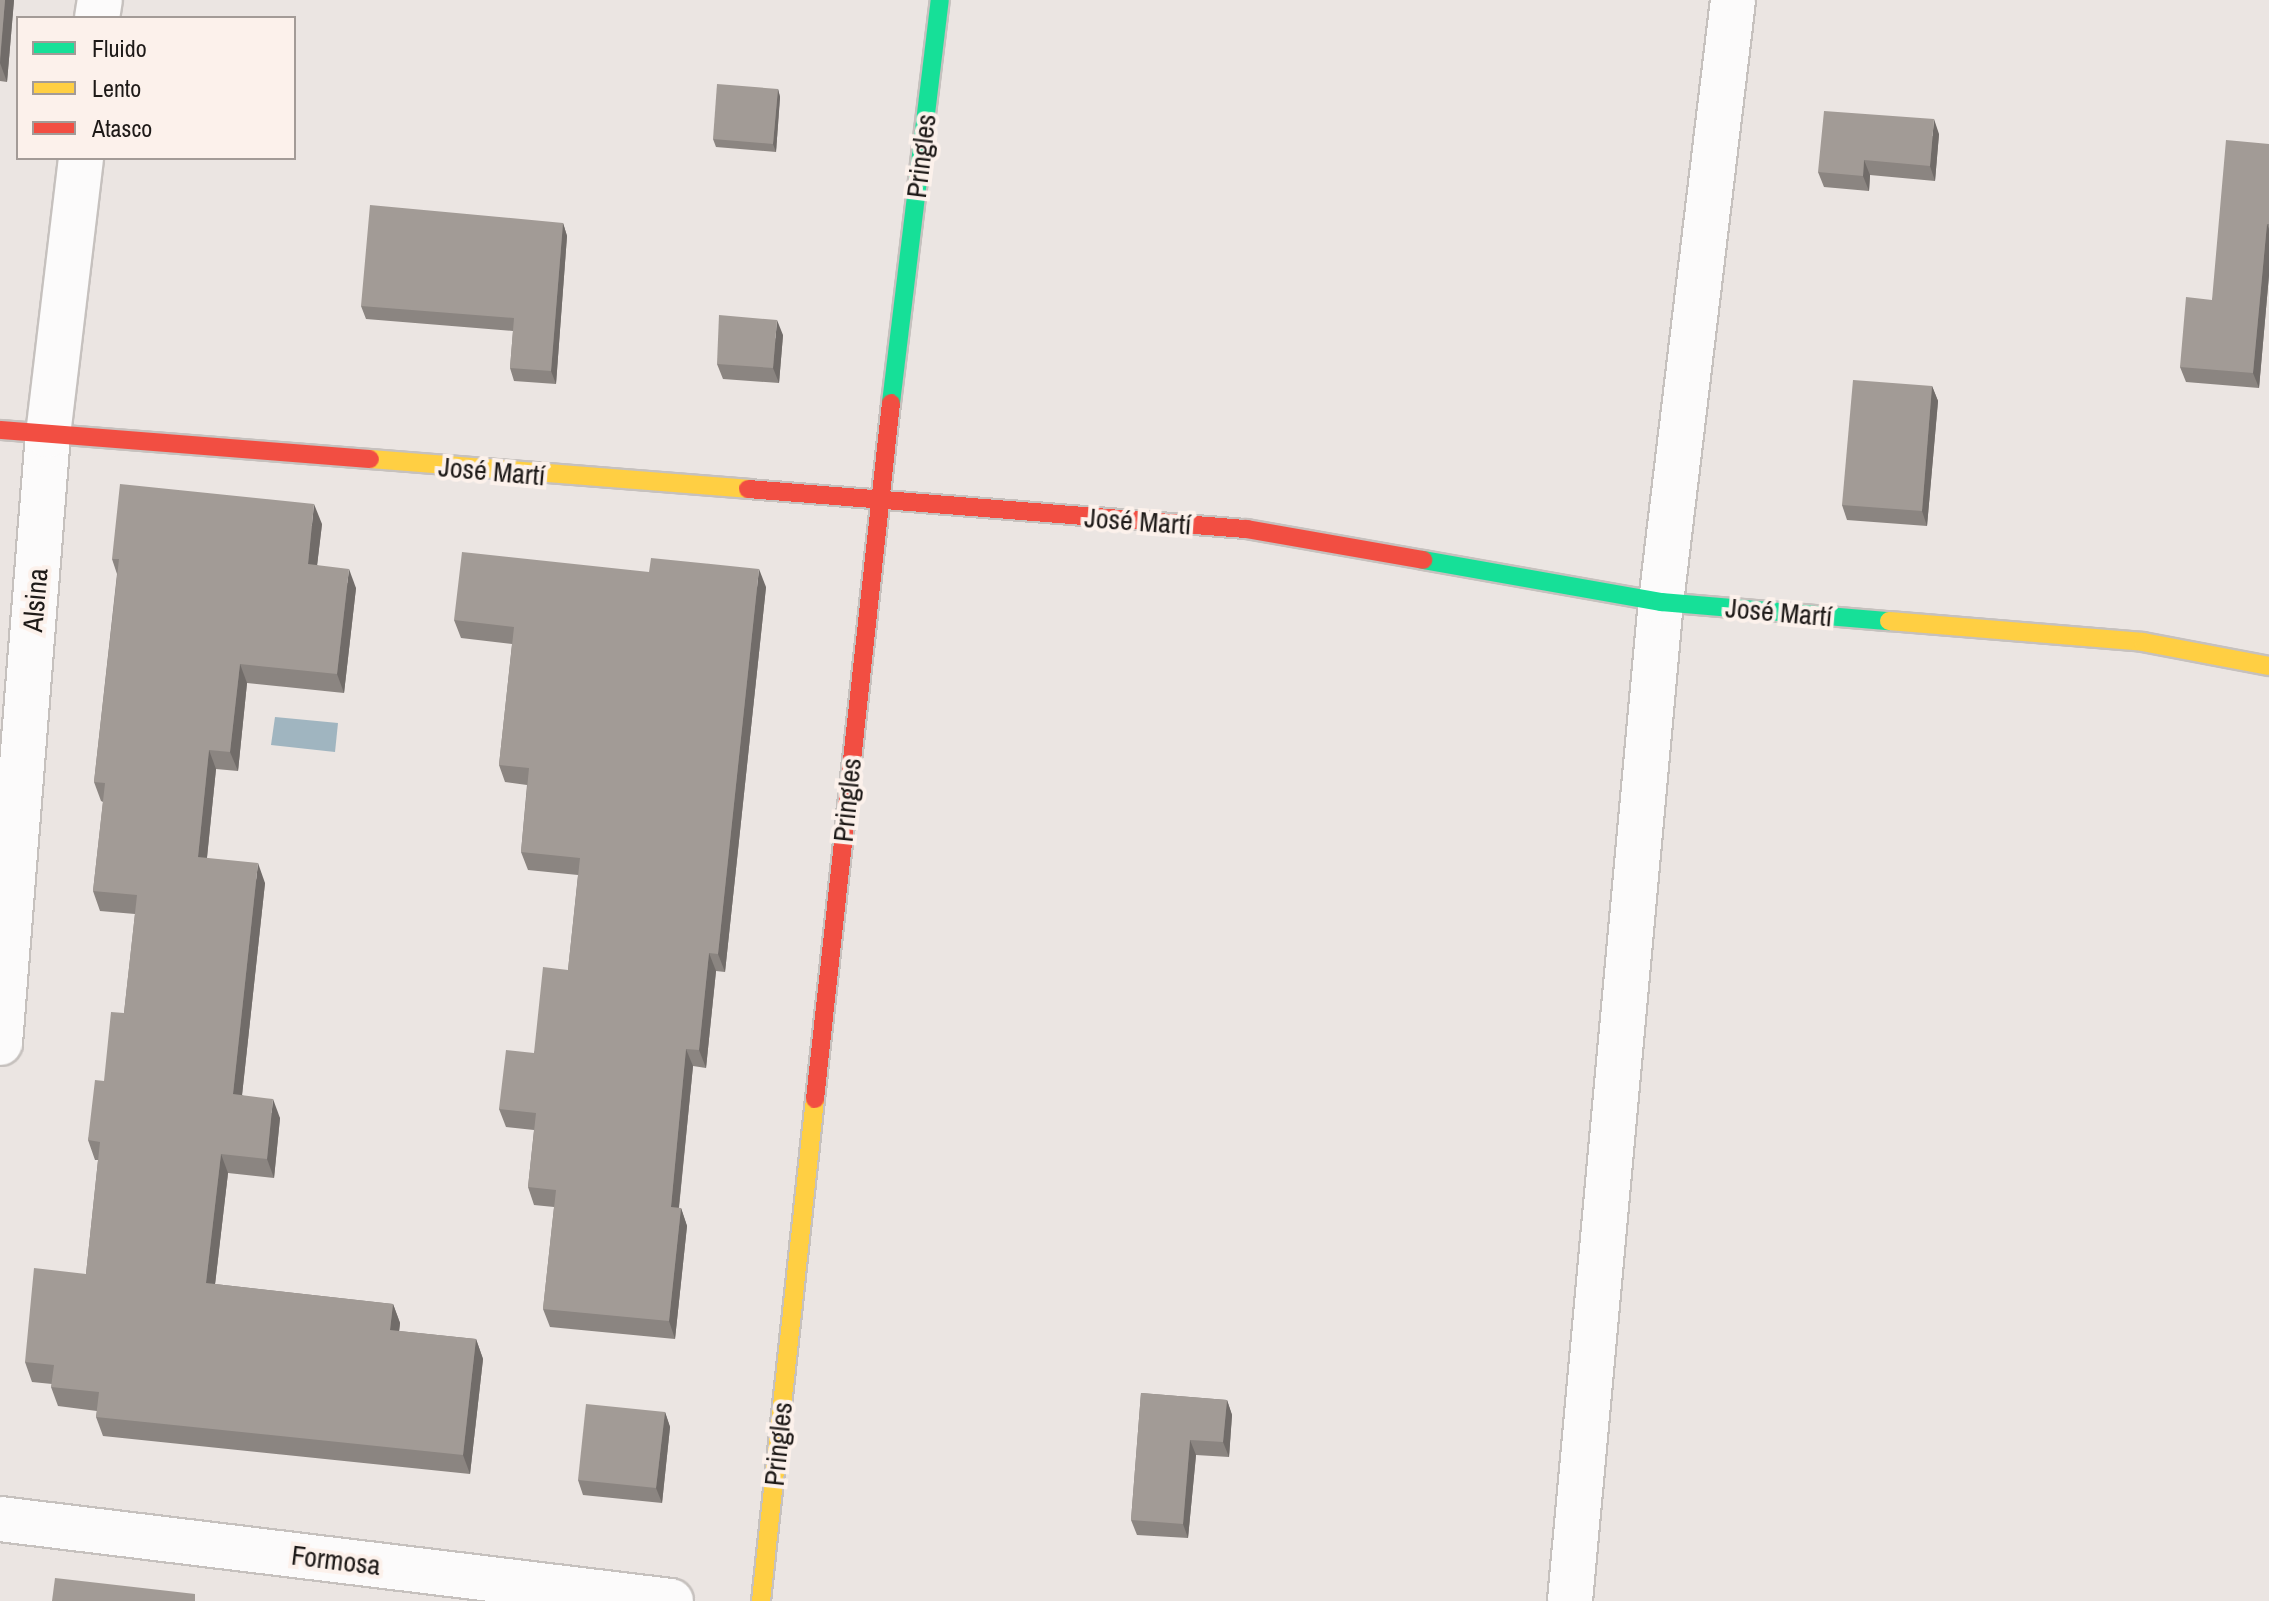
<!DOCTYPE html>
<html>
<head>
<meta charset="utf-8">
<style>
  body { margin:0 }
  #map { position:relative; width:2269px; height:1601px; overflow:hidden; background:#ebe5e2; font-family:"Archivo Narrow",sans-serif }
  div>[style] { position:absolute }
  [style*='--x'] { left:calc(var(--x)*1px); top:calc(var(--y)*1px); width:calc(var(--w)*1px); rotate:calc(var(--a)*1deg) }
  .water>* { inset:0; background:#a0b5c0 }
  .roads { filter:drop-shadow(2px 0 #c6c1be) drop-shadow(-2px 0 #c6c1be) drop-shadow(0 2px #c6c1be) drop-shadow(0 -2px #c6c1be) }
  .street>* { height:44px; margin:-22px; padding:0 22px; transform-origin:22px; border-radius:22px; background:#fcfbfb }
  .fast>* { height:18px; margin:-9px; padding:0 9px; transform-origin:9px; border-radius:9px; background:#16e098 }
  .slow>* { height:18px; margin:-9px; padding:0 9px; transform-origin:9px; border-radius:9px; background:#ffcf43 }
  .jam>* { height:18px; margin:-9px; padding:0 9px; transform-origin:9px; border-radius:9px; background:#f24e42 }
  .wall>* { inset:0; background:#8b8581 }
  .shaded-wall>* { inset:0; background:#716c69 }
  .building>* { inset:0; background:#a29b96 }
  span { translate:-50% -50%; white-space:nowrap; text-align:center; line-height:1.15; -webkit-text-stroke:8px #fcf1eb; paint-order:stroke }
  .street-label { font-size:28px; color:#1e1a18 }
  .legend { position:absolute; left:16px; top:16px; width:280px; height:144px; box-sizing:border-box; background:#fcf1eb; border:2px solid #a39b97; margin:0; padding:10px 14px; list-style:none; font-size:24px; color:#1e1a18 }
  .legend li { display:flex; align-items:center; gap:16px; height:40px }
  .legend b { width:40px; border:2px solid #a39b97 }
</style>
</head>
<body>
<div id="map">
  <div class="water">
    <div style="clip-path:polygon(275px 717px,338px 723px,335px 752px,271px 745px)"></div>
  </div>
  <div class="roads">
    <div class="street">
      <div style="--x:97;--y:18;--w:18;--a:-81"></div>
      <div style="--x:0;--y:1043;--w:610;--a:-85.49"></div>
      <div style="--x:48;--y:435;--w:279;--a:-83.2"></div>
      <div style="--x:0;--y:1519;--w:676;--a:6.97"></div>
      <div style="--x:1570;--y:1601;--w:1003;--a:-84.8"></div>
      <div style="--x:1661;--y:602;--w:606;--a:-83.18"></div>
    </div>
    <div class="fast">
      <div style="--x:891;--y:403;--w:406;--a:-83.1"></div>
      <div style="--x:1423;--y:560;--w:242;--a:10"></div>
      <div style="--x:1661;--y:602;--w:229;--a:4.8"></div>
    </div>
    <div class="slow">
      <div style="--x:370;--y:459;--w:379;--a:4.5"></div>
      <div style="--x:1889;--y:621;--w:255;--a:4.7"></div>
      <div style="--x:2143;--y:642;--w:128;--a:10.8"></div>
      <div style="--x:761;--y:1601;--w:505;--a:-83.86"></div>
    </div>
    <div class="jam">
      <div style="--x:0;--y:430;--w:371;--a:4.5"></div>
      <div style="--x:748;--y:489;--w:500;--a:4.6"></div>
      <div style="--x:1246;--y:529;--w:180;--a:9.9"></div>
      <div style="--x:815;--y:1099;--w:700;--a:-83.77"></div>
    </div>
  </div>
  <div class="wall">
    <div style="clip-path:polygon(0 0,14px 0,7px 82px,0 81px)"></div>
    <div style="clip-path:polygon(778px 89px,780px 97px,776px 152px,716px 147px,713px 139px)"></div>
    <div style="clip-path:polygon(1939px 134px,1935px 181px,1870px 175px,1869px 191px,1824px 187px,1818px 172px)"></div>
    <div style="clip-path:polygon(2269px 144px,2269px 275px,2259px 388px,2186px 382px,2180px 367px,2212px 300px)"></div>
    <div style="clip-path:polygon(563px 223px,567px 236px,556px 384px,514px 381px,510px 368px,513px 331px,366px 319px,361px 306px)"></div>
    <div style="clip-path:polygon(783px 335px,779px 383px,723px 379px,717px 364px)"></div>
    <div style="clip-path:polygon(1932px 386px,1938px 401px,1927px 526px,1847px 520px,1842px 505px)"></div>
    <div style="clip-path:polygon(322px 524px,317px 565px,356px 588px,344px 693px,247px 683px,238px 771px,216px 769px,207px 858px,265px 883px,242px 1095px,280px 1118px,274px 1178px,228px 1173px,215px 1284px,393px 1304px,400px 1323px,399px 1331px,476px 1339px,483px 1359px,470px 1474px,103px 1436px,96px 1417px,97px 1411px,58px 1406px,51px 1387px,52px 1384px,32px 1382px,25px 1362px,86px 1274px,98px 1160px,95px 1160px,88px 1140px,124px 1013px,135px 914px,100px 911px,93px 891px,103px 802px,101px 801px,94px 782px,117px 574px,112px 559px)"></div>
    <div style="clip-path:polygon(766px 587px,725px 972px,716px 971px,706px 1068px,693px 1066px,679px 1208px,681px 1208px,687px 1226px,675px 1339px,550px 1327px,543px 1309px,554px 1207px,534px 1205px,528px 1187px,534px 1130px,506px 1127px,499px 1109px,534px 1053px,568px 970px,578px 875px,528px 870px,521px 852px,527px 785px,505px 782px,499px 765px,512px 644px,461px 638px,454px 620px)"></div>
    <div style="clip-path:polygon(1141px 1393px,1227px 1400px,1232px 1415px,1229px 1457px,1196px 1455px,1188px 1538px,1137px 1535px,1131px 1520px)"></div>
    <div style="clip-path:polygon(665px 1412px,670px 1427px,662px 1503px,583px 1495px,578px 1480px)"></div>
  </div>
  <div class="shaded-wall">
    <div style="clip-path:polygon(5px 0,14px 0,7px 82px,0 63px)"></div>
    <div style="clip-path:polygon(778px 89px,780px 97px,776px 152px,773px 144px)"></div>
    <div style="clip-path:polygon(1934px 119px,1939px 134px,1935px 181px,1930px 166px)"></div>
    <div style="clip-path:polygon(1864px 160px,1870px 175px,1869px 191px,1863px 176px)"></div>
    <div style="clip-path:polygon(563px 223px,567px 236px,556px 384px,551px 371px)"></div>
    <div style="clip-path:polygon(2267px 224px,2269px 229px,2269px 275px,2259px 388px,2253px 373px)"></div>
    <div style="clip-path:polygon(777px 320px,783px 335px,779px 383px,773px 368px)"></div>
    <div style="clip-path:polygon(1932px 386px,1938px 401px,1927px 526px,1922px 511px)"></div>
    <div style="clip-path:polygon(314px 504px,322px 524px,315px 583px,308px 564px)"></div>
    <div style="clip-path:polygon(349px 569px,356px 588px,344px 693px,337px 674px)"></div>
    <div style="clip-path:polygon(759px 569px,766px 587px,725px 972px,718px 954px)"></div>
    <div style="clip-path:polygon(240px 664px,247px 683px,238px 771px,230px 752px)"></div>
    <div style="clip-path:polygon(209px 750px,216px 769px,205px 876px,198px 857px)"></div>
    <div style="clip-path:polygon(258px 863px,265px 883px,240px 1114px,233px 1094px)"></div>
    <div style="clip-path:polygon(709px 953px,716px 971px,706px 1068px,699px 1050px)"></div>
    <div style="clip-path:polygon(686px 1049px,693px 1066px,677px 1225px,671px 1207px)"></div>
    <div style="clip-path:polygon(273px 1099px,280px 1118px,274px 1178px,267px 1159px)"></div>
    <div style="clip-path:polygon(221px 1154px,228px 1173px,213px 1302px,206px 1283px)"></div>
    <div style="clip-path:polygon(681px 1208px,687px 1226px,675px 1339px,669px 1321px)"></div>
    <div style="clip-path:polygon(393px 1304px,400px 1323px,397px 1350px,390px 1330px)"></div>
    <div style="clip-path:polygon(476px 1339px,483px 1359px,470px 1474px,463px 1455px)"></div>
    <div style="clip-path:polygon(1227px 1400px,1232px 1415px,1229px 1457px,1223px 1442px)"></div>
    <div style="clip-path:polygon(665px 1412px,670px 1427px,662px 1503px,656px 1488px)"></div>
    <div style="clip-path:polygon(1190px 1440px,1196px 1455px,1188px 1538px,1183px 1524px)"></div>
  </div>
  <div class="building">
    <div style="clip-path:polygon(0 0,5px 0,0 58px)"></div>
    <div style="clip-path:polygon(717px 84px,778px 89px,773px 144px,713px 139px)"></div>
    <div style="clip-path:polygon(1824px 111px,1934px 119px,1930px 166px,1864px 160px,1863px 176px,1818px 172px)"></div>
    <div style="clip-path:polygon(2226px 140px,2269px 144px,2269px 224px,2267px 224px,2253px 373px,2180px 367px,2186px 297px,2212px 300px)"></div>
    <div style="clip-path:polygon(370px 205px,563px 223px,551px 371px,510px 368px,514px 318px,361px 306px)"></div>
    <div style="clip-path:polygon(719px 315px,777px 320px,773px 368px,717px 364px)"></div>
    <div style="clip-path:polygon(1853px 380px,1932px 386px,1922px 511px,1842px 505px)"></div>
    <div style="clip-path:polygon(120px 484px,314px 504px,308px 564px,349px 569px,337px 674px,240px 664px,230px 752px,209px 750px,198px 857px,258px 863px,233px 1094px,273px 1099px,267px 1159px,221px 1154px,206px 1283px,393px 1304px,390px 1330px,476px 1339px,463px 1455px,96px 1417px,99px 1392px,51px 1387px,54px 1365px,25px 1362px,34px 1268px,86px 1274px,100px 1142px,88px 1140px,95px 1080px,104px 1081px,111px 1012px,124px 1013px,137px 895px,93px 891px,105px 783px,94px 782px,119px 559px,112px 559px)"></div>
    <div style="clip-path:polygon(462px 552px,649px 572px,651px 558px,759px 569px,718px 954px,709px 953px,699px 1050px,686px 1049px,671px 1207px,681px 1208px,669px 1321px,543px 1309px,556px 1190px,528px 1187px,536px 1113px,499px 1109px,506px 1050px,534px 1053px,543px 967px,568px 970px,580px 858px,521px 852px,529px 768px,499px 765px,514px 627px,454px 620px)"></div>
    <div style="clip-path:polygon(1141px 1393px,1227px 1400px,1223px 1442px,1190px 1440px,1183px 1524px,1131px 1520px)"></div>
    <div style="clip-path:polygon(586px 1404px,665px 1412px,656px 1488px,578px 1480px)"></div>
    <div style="clip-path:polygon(55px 1578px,195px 1594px,195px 1601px,52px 1601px)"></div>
  </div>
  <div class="street-label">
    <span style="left:921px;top:156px;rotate:-83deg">Pringles</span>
    <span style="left:492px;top:471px;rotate:5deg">José Martí</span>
    <span style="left:1138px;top:521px;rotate:4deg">José Martí</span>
    <span style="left:35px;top:600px;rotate:-85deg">Alsina</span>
    <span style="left:1779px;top:612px;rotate:5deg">José Martí</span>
    <span style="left:847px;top:800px;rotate:-84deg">Pringles</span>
    <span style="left:778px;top:1444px;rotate:-84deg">Pringles</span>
    <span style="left:336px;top:1560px;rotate:7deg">Formosa</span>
  </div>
  <ul class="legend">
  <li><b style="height:10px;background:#16e098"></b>Fluido</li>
  <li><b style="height:10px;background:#ffcf43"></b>Lento</li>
  <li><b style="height:10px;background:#f24e42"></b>Atasco</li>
  </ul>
</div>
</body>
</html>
